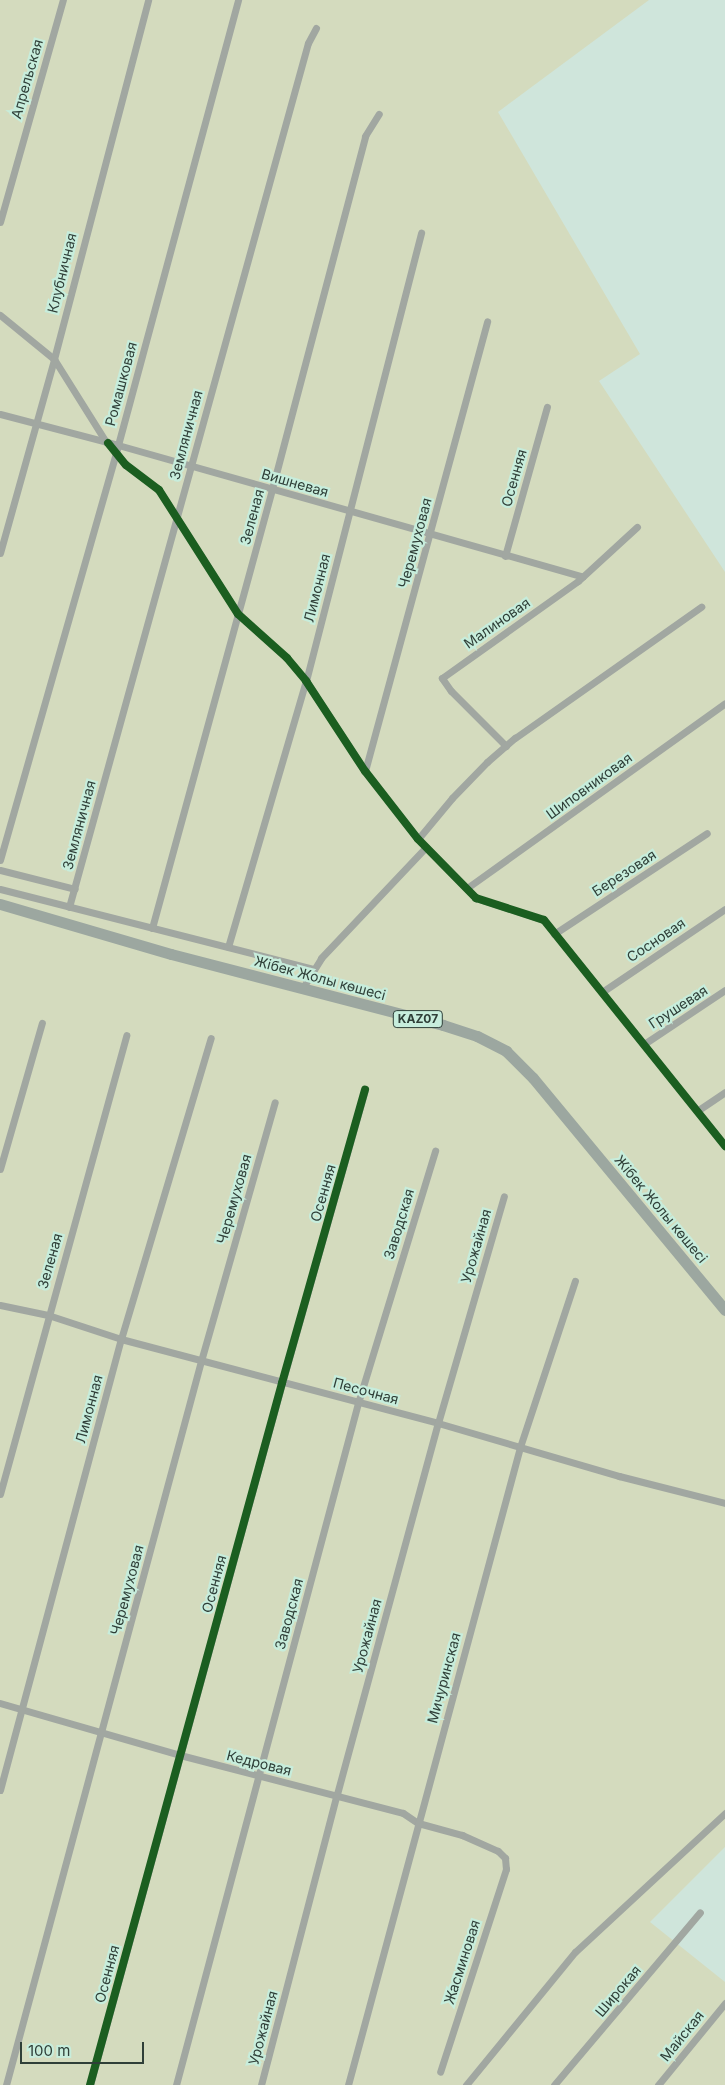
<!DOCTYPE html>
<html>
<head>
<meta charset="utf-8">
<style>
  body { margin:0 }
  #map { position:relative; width:725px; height:2085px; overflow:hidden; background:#cfe5db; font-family:Inter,sans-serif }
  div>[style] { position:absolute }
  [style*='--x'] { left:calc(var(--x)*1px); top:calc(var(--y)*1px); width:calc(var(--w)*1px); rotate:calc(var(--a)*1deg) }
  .green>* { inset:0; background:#d4dbbe }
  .minor>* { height:7px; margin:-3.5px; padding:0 3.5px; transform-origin:3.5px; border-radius:3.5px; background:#a1a7a1 }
  .trunk>* { height:11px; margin:-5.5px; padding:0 5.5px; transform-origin:5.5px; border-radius:5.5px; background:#9ca7a0 }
  .cycleway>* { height:8px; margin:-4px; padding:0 4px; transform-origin:4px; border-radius:4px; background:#1b5e20 }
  span { translate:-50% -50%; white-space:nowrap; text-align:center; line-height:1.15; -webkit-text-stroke:4.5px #c7eddc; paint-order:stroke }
  .shield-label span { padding:1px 4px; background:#c7eddc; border:1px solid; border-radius:4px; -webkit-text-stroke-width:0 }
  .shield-label { font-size:12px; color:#2f3f38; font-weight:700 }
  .street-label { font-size:14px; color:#2f3f38 }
  .scale { position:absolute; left:20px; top:2042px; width:124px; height:22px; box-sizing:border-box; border:2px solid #2f3f38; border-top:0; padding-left:6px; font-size:15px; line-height:18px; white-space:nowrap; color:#2f3f38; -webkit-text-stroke:4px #c7eddc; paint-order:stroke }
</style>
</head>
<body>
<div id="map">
  <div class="green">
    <div style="clip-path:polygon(0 0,649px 0,498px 112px,640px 354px,599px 381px,725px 572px,725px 1847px,650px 1922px,725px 1982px,725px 2085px,0 2085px)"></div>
  </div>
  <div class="minor">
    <div style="--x:0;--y:222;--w:231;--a:-74.2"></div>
    <div style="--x:0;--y:315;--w:70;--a:39.2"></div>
    <div style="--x:54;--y:359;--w:98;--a:57.9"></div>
    <div style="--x:0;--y:414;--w:122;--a:14.7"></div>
    <div style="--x:118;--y:445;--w:483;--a:15.8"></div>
    <div style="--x:108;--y:443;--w:28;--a:51"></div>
    <div style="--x:126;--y:465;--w:41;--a:37.1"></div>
    <div style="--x:159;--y:490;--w:147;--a:57.5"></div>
    <div style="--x:238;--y:614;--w:66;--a:41.9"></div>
    <div style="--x:287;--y:658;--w:30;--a:50"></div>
    <div style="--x:306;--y:681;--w:108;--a:56.8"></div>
    <div style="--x:365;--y:771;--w:86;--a:52.1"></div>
    <div style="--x:418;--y:839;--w:83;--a:45.5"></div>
    <div style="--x:476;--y:898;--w:71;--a:17.9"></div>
    <div style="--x:544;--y:920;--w:290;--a:51.3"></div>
    <div style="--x:0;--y:553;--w:201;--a:-74.4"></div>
    <div style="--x:54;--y:359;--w:371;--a:-75.3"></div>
    <div style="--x:505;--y:556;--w:155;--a:-74.3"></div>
    <div style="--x:506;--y:746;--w:78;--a:-135"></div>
    <div style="--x:451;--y:691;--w:16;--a:-125"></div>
    <div style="--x:442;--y:678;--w:167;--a:-35.5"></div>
    <div style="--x:578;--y:581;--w:80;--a:-42.5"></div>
    <div style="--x:365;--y:771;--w:466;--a:-74.8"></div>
    <div style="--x:418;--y:839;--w:53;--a:-50.3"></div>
    <div style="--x:452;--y:798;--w:50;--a:-45.8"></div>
    <div style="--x:487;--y:762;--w:37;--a:-41"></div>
    <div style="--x:515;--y:738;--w:228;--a:-35.2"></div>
    <div style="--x:0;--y:860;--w:431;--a:-74.1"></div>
    <div style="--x:118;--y:445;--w:461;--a:-74.9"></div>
    <div style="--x:0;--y:870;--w:77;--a:14.2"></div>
    <div style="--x:467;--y:888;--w:317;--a:-35.6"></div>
    <div style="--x:0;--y:889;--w:324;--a:14.3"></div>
    <div style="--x:69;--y:907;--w:896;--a:-74.54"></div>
    <div style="--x:308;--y:43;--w:17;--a:-62"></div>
    <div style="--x:152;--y:928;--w:455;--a:-74.7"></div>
    <div style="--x:272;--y:489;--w:365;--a:-75.2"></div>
    <div style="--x:365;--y:136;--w:26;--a:-58"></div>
    <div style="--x:554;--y:934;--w:183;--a:-33.4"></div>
    <div style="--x:228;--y:947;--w:277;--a:-73.7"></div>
    <div style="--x:306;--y:681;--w:463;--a:-75.6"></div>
    <div style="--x:302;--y:989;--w:36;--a:-58"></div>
    <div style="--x:321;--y:958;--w:153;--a:-46.6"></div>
    <div style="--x:602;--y:992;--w:148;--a:-34"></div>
    <div style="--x:644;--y:1044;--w:97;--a:-33.7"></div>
    <div style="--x:697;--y:1111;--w:34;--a:-34"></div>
    <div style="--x:0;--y:1169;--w:152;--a:-74"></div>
    <div style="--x:0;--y:1305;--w:49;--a:11.8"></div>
    <div style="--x:48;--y:1315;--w:77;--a:18.2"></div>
    <div style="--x:121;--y:1339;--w:328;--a:14.8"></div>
    <div style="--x:438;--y:1423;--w:189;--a:16.3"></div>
    <div style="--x:619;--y:1476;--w:109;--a:14.3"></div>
    <div style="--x:0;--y:1494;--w:476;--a:-74.6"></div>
    <div style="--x:0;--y:1703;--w:187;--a:16.1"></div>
    <div style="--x:180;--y:1755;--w:230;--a:14.6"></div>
    <div style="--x:403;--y:1813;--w:18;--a:34"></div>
    <div style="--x:418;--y:1823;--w:46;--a:15.3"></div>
    <div style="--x:462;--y:1835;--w:39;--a:24"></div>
    <div style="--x:498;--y:1851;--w:10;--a:45"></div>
    <div style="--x:505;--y:1858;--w:11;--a:85"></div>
    <div style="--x:506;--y:1869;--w:213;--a:108"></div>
    <div style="--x:0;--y:1790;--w:467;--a:-75"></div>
    <div style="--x:121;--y:1339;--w:314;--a:-73.4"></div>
    <div style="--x:6;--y:2085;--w:750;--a:-74.93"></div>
    <div style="--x:201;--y:1361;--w:269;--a:-74.1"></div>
    <div style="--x:90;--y:2085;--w:728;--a:-74.7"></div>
    <div style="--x:282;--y:1383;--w:305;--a:-74.2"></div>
    <div style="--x:176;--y:2085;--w:706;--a:-75.06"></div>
    <div style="--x:358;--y:1403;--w:264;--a:-73"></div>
    <div style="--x:261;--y:2085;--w:301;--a:-75.4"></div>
    <div style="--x:337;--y:1794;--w:385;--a:-74.8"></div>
    <div style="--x:438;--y:1423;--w:236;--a:-73.8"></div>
    <div style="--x:348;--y:2085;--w:661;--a:-74.91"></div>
    <div style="--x:520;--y:1447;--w:175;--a:-71.7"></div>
    <div style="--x:466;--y:2085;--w:172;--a:-50.7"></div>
    <div style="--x:575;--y:1952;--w:205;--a:-42.8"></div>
    <div style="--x:554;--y:2085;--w:226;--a:-49.8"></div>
    <div style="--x:658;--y:2085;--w:106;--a:-50.7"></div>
  </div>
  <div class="trunk">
    <div style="--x:0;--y:904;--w:178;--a:16.3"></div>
    <div style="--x:171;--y:954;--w:281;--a:14.6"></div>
    <div style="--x:443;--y:1025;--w:36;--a:18"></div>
    <div style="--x:477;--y:1036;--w:33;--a:27"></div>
    <div style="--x:506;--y:1051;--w:38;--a:45"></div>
    <div style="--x:533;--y:1078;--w:301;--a:50.4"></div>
  </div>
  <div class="cycleway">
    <div style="--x:108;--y:443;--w:28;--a:51"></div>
    <div style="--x:126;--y:465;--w:41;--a:37.1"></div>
    <div style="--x:159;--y:490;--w:147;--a:57.5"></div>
    <div style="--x:238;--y:614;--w:66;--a:41.9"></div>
    <div style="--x:287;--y:658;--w:30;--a:50"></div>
    <div style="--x:306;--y:681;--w:108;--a:56.8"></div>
    <div style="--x:365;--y:771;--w:86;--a:52.1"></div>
    <div style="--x:418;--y:839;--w:83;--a:45.5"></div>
    <div style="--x:476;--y:898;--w:71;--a:17.9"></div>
    <div style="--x:544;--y:920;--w:290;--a:51.3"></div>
    <div style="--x:90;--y:2085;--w:728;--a:-74.7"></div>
    <div style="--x:282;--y:1383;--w:305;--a:-74.2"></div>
  </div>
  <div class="shield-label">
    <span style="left:418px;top:1019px">KAZ07</span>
  </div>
  <div class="street-label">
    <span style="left:27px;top:79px;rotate:-74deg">Апрельская</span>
    <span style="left:62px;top:273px;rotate:-76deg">Клубничная</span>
    <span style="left:121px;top:384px;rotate:-75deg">Ромашковая</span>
    <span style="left:186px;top:435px;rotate:-75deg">Земляничная</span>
    <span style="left:514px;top:478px;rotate:-74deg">Осенняя</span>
    <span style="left:295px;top:483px;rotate:16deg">Вишневая</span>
    <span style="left:252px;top:517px;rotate:-75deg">Зеленая</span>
    <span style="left:415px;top:543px;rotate:-75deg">Черемуховая</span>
    <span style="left:317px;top:588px;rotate:-76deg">Лимонная</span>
    <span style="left:497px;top:623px;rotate:-35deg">Малиновая</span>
    <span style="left:589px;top:786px;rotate:-36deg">Шиповниковая</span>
    <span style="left:79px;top:825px;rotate:-75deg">Земляничная</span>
    <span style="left:624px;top:873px;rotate:-33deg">Березовая</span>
    <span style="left:656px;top:940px;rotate:-34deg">Сосновая</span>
    <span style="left:320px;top:978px;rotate:15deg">Жібек Жолы көшесі</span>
    <span style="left:678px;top:1007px;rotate:-33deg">Грушевая</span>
    <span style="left:323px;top:1193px;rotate:-74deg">Осенняя</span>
    <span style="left:234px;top:1199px;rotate:-74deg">Черемуховая</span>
    <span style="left:661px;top:1209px;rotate:50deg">Жібек Жолы көшесі</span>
    <span style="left:399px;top:1224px;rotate:-73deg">Заводская</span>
    <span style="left:476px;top:1246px;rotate:-74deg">Урожайная</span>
    <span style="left:50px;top:1261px;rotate:-74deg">Зеленая</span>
    <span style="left:366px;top:1391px;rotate:15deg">Песочная</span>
    <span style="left:89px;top:1409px;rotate:-75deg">Лимонная</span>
    <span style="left:214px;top:1584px;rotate:-75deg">Осенняя</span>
    <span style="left:127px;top:1590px;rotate:-75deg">Черемуховая</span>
    <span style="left:289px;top:1614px;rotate:-75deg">Заводская</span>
    <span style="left:367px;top:1636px;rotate:-75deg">Урожайная</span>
    <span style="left:444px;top:1678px;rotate:-75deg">Мичуринская</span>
    <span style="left:259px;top:1763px;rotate:14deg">Кедровая</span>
    <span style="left:462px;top:1962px;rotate:-72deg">Жасминовая</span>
    <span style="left:107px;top:1974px;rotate:-75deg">Осенняя</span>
    <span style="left:618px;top:1991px;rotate:-50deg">Широкая</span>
    <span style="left:263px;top:2028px;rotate:-75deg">Урожайная</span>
    <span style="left:682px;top:2036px;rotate:-51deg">Майская</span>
  </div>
  <div class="scale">100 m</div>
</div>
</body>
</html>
